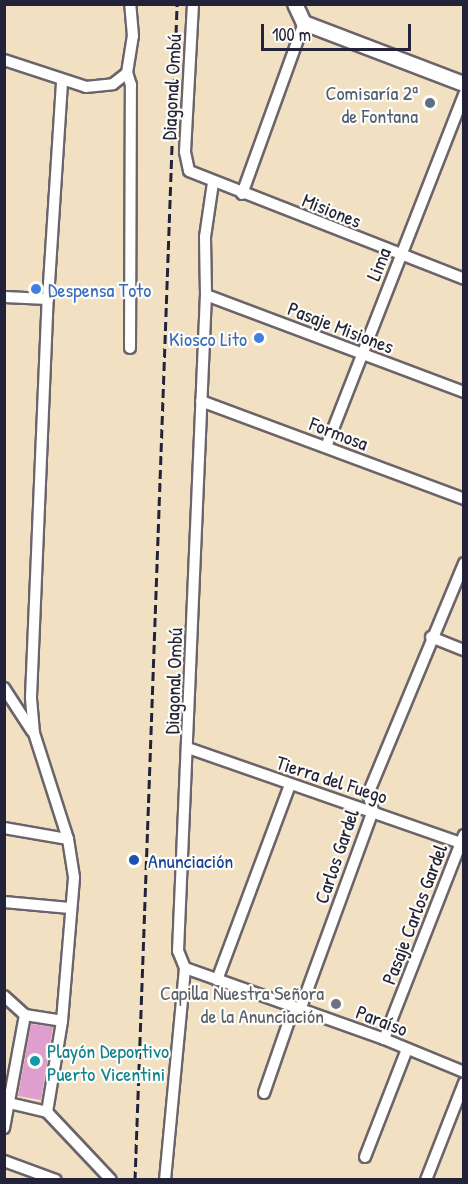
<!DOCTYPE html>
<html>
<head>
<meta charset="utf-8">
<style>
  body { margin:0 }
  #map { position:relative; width:468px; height:1184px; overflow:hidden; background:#f2e0c2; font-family:"Patrick Hand",sans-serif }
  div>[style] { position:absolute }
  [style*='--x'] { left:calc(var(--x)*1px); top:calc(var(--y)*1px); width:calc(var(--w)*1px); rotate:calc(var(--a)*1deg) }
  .building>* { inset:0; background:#de9fcf }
  .roads { filter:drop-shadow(2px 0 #6b646a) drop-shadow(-2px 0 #6b646a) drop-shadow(0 2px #6b646a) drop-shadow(0 -2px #6b646a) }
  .minor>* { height:10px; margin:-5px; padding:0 5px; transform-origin:5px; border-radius:5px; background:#fff }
  .tertiary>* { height:14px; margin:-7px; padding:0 7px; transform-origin:7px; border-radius:7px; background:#fff }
  .rail>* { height:3px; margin-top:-1.5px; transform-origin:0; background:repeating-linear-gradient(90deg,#22223b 0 9px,transparent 0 13.5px) }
  .dots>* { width:16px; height:16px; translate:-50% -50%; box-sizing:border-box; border:3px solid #fdfcf7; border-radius:50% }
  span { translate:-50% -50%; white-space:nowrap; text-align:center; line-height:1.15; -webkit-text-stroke:4.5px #fdfcf7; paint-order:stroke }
  .street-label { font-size:20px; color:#22223b }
  .service-label { font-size:20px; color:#4e5e75 }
  .right { translate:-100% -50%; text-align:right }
  .shop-label { font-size:20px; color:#366cbe }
  .left { translate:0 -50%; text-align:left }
  .transit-label { font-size:20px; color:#164399 }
  .worship-label { font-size:20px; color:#5b616d }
  .culture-label { font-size:20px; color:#0d838f }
  .frame { position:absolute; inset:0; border:6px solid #22223b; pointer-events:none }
  .scale { position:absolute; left:261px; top:24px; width:150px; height:27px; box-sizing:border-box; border:3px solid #22223b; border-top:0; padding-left:8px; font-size:18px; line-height:21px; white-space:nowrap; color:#22223b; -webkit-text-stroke:4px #fdfcf7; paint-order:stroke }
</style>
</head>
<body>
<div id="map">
  <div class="building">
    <div style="clip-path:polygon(31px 1024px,53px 1027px,41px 1100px,18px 1096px)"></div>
  </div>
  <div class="roads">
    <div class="minor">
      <div style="--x:193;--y:4;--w:148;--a:93.1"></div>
      <div style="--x:185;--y:152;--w:19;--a:78"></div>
      <div style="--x:189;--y:171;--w:295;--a:21.4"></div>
      <div style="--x:4;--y:60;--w:86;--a:18.2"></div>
      <div style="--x:86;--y:87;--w:27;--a:-6"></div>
      <div style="--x:113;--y:84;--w:18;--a:-38"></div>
      <div style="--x:242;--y:194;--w:182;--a:-70.1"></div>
      <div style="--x:206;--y:295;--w:276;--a:20.6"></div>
      <div style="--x:4;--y:297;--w:44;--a:2.6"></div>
      <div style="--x:130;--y:348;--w:263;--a:-89.8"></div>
      <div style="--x:131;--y:85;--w:13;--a:-108"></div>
      <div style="--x:127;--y:73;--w:37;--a:-81"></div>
      <div style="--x:133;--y:36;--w:32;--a:-95"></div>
      <div style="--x:201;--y:401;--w:281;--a:20.4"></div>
      <div style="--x:326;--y:447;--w:379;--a:-68.6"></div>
      <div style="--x:431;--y:637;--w:35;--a:22"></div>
      <div style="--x:4;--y:688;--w:51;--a:56.9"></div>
      <div style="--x:188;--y:748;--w:292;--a:19.2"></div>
      <div style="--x:4;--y:828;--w:65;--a:9.8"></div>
      <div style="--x:4;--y:902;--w:66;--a:5.2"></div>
      <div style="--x:185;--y:968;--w:211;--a:19.6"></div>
      <div style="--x:384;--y:1039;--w:87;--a:22.4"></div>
      <div style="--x:217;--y:980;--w:208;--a:-69.5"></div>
      <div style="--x:4;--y:996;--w:28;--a:42"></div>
      <div style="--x:25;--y:1015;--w:115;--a:100.5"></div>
      <div style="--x:25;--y:1015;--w:37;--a:9"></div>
      <div style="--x:384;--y:1039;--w:219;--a:-68.6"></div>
      <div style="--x:264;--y:1093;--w:79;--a:-70.9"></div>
      <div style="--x:290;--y:1018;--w:13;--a:-39"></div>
      <div style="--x:300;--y:1010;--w:212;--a:-69.9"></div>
      <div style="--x:373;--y:811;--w:18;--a:-106"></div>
      <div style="--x:368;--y:794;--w:250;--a:-67.4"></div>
      <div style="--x:9;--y:1103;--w:39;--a:13"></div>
      <div style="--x:47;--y:1112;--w:93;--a:46.7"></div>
      <div style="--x:47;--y:1112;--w:92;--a:-80.6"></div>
      <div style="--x:62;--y:1021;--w:144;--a:-85.2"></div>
      <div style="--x:74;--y:877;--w:38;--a:-99"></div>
      <div style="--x:68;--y:839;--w:111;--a:-107.8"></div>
      <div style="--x:34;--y:733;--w:36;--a:-95"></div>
      <div style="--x:31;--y:697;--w:398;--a:-87.6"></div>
      <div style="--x:48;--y:299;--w:218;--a:-86.3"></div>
      <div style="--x:365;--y:1157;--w:116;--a:-68.7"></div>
      <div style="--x:4;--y:1161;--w:55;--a:20.1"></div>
      <div style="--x:165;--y:1180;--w:213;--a:-84.6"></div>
      <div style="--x:185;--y:968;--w:18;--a:-112"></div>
      <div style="--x:178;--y:951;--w:657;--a:-87.56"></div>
      <div style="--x:206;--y:295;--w:58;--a:-91"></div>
      <div style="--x:205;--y:237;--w:55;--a:-81.6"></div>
      <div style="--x:426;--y:1180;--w:104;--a:-68.6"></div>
    </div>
    <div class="tertiary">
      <div style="--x:295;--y:4;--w:21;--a:65"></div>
      <div style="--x:304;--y:23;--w:171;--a:20.9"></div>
    </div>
  </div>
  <div class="rail">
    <div style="--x:135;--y:1180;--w:1177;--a:-87.95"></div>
  </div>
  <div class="dots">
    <div style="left:430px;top:103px;background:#5c6f8a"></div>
    <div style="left:36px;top:289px;background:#3f7fe0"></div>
    <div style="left:259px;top:338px;background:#3f7fe0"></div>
    <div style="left:134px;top:860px;background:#1a4fb4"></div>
    <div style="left:336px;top:1004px;background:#6b7280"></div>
    <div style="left:35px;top:1061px;background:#0f9aa8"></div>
  </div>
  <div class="street-label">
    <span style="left:171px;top:87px;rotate:-87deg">Diagonal Ombú</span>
    <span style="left:332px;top:210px;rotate:22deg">Misiones</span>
    <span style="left:378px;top:264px;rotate:-68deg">Lima</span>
    <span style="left:341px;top:327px;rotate:21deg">Pasaje Misiones</span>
    <span style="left:339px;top:433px;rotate:21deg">Formosa</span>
    <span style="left:173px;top:681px;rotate:-88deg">Diagonal Ombú</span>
    <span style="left:332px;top:779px;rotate:18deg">Tierra del Fuego</span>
    <span style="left:336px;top:856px;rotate:-71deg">Carlos Gardel</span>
    <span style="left:414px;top:914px;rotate:-69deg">Pasaje Carlos Gardel</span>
    <span style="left:382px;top:1020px;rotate:21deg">Paraíso</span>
  </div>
  <div class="service-label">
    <span class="right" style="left:418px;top:104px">Comisaría 2ª<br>de Fontana</span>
  </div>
  <div class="shop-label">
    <span class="left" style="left:48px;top:289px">Despensa Toto</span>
    <span class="right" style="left:247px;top:338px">Kiosco Lito</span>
  </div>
  <div class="transit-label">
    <span class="left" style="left:148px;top:860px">Anunciación</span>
  </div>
  <div class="worship-label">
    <span class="right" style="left:324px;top:1004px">Capilla Nuestra Señora<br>de la Anunciación</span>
  </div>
  <div class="culture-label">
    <span class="left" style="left:47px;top:1062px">Playón Deportivo<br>Puerto Vicentini</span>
  </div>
  <div class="frame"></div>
  <div class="scale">100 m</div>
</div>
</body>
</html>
